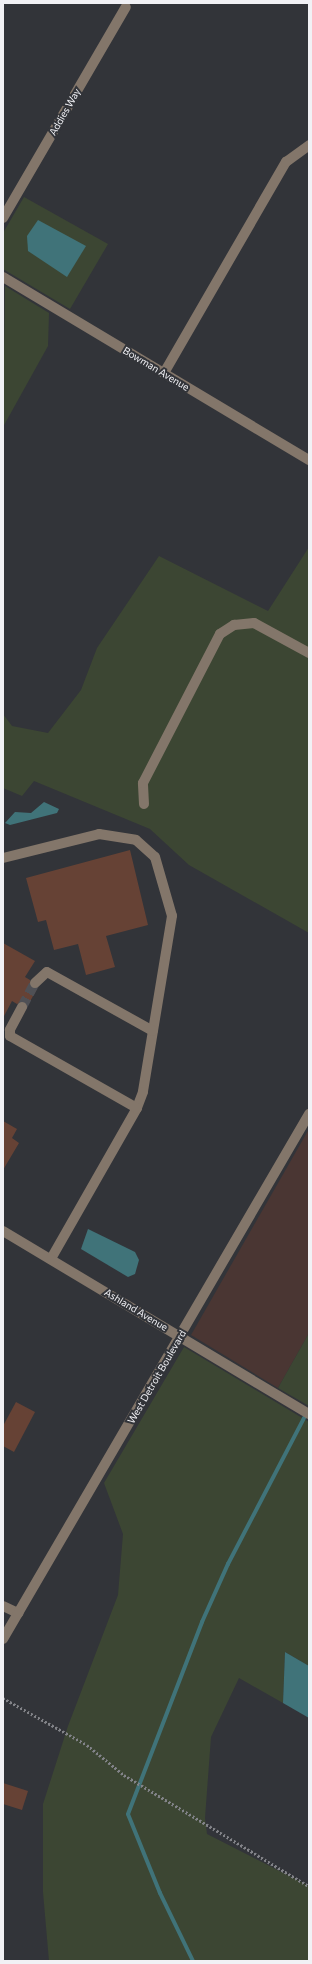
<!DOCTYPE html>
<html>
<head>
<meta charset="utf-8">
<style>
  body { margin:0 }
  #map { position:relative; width:312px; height:1964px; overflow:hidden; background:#323439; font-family:Commissioner,sans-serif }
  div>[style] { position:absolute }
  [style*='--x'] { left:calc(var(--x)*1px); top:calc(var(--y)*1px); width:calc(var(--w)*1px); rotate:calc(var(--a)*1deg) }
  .commercial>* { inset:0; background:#4a3633 }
  .green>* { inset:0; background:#3c4633 }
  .water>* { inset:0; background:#407379 }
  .stream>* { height:4px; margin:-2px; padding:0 2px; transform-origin:2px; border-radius:2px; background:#407379 }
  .building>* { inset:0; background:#664235 }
  .minor-tunnel>* { height:10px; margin-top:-5px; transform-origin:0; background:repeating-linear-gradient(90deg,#4f5055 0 10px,transparent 0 15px) }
  .path>* { height:2.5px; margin-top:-1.25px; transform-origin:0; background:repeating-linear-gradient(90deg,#828388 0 2px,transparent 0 4px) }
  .minor>* { height:10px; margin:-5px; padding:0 5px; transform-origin:5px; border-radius:5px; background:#83766a }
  span { translate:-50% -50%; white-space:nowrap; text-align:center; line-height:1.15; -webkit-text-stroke:4px #323439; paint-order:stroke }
  .street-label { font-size:10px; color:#f1f1f5 }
  .frame { position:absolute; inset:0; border:4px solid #f1f1f5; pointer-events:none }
</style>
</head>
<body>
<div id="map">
  <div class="commercial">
    <div style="clip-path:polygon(309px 1129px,309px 1333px,278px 1388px,191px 1335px)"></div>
  </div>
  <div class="green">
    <div style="clip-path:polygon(24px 197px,108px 244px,70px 309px,3px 269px,3px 233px)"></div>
    <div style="clip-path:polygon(5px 286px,49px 313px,48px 346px,3px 427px)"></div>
    <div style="clip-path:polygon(309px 547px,309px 933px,189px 865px,150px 829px,34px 781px,22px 796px,3px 788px,3px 714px,12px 726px,48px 733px,81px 690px,97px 648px,159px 556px,268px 611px)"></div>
    <div style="clip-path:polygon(309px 1333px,309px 1406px,278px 1388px)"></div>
    <div style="clip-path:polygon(184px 1347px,309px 1422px,309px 1666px,285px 1652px,283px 1703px,239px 1678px,211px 1737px,205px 1818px,207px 1834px,309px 1886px,309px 1961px,49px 1961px,43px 1892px,43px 1804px,68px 1726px,118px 1595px,123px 1534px,104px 1483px)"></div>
  </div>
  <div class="water">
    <div style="clip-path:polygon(38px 220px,86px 246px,67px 277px,28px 251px,27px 236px)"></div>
    <div style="clip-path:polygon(44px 802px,59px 809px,57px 813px,10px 825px,5px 823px,15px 812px,31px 813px)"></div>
    <div style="clip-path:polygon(88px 1229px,135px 1252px,139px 1260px,135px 1274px,128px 1277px,81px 1249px)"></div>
    <div style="clip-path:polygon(285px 1652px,309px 1666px,309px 1718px,283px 1703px)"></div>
  </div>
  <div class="stream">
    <div style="--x:193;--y:1961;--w:76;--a:-115.9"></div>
    <div style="--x:160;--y:1893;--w:85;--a:-112.1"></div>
    <div style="--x:128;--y:1814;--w:206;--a:-68.9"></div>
    <div style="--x:202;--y:1622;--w:64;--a:-65.9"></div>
    <div style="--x:228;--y:1564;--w:169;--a:-62.5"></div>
  </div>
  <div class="building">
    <div style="clip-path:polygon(130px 850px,148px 925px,106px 936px,115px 967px,86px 975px,78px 944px,54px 950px,46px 920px,38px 922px,26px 878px)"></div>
    <div style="clip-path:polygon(3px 943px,35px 961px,25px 977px,30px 980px,31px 988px,37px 989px,28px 1005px,25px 1001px,17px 1004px,12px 1001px,3px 1018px)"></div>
    <div style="clip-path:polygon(3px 1121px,17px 1129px,12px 1138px,19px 1143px,3px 1170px)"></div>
    <div style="clip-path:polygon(16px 1402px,35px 1412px,14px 1452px,3px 1446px,3px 1426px)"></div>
    <div style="clip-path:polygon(3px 1783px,28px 1791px,22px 1810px,3px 1804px)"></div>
  </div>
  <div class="minor-tunnel">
    <div style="--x:22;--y:1007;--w:27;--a:-62"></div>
  </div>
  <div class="path">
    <div style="--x:3;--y:1698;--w:96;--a:29.2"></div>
    <div style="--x:87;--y:1745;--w:48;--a:39"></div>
    <div style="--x:124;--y:1775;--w:216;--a:31"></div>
  </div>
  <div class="minor">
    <div style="--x:3;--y:218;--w:244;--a:-59.8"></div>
    <div style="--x:3;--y:277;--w:357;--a:30.9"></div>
    <div style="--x:164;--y:373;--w:244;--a:-60"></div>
    <div style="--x:286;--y:162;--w:29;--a:-36"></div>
    <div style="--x:144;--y:804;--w:21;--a:-93"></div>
    <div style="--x:143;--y:783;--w:168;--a:-62.7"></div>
    <div style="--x:220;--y:634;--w:17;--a:-33"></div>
    <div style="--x:234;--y:625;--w:20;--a:-6"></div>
    <div style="--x:254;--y:623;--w:63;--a:28.6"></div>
    <div style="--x:3;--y:858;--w:99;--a:-14"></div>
    <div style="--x:99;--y:834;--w:37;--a:9"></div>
    <div style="--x:136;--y:840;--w:25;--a:42"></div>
    <div style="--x:155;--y:857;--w:61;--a:73.9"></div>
    <div style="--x:172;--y:916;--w:178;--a:99.4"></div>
    <div style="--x:143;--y:1092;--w:17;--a:111"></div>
    <div style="--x:137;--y:1108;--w:174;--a:119.7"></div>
    <div style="--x:35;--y:983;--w:16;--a:-43"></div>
    <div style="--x:47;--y:972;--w:121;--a:29.1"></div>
    <div style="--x:22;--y:1007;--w:26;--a:118"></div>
    <div style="--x:10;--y:1030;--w:6;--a:90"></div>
    <div style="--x:10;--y:1036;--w:146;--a:29.6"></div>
    <div style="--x:3;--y:1231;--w:357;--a:30.9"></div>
    <div style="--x:3;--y:1606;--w:17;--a:25"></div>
    <div style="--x:3;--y:1639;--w:608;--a:-59.76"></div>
  </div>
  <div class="street-label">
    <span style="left:65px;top:112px;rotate:-60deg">Addies Way</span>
    <span style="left:156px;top:369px;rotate:31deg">Bowman Avenue</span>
    <span style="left:136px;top:1310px;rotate:31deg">Ashland Avenue</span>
    <span style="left:157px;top:1377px;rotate:-60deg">West Detroit Boulevard</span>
  </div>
  <div class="frame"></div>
</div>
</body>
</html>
